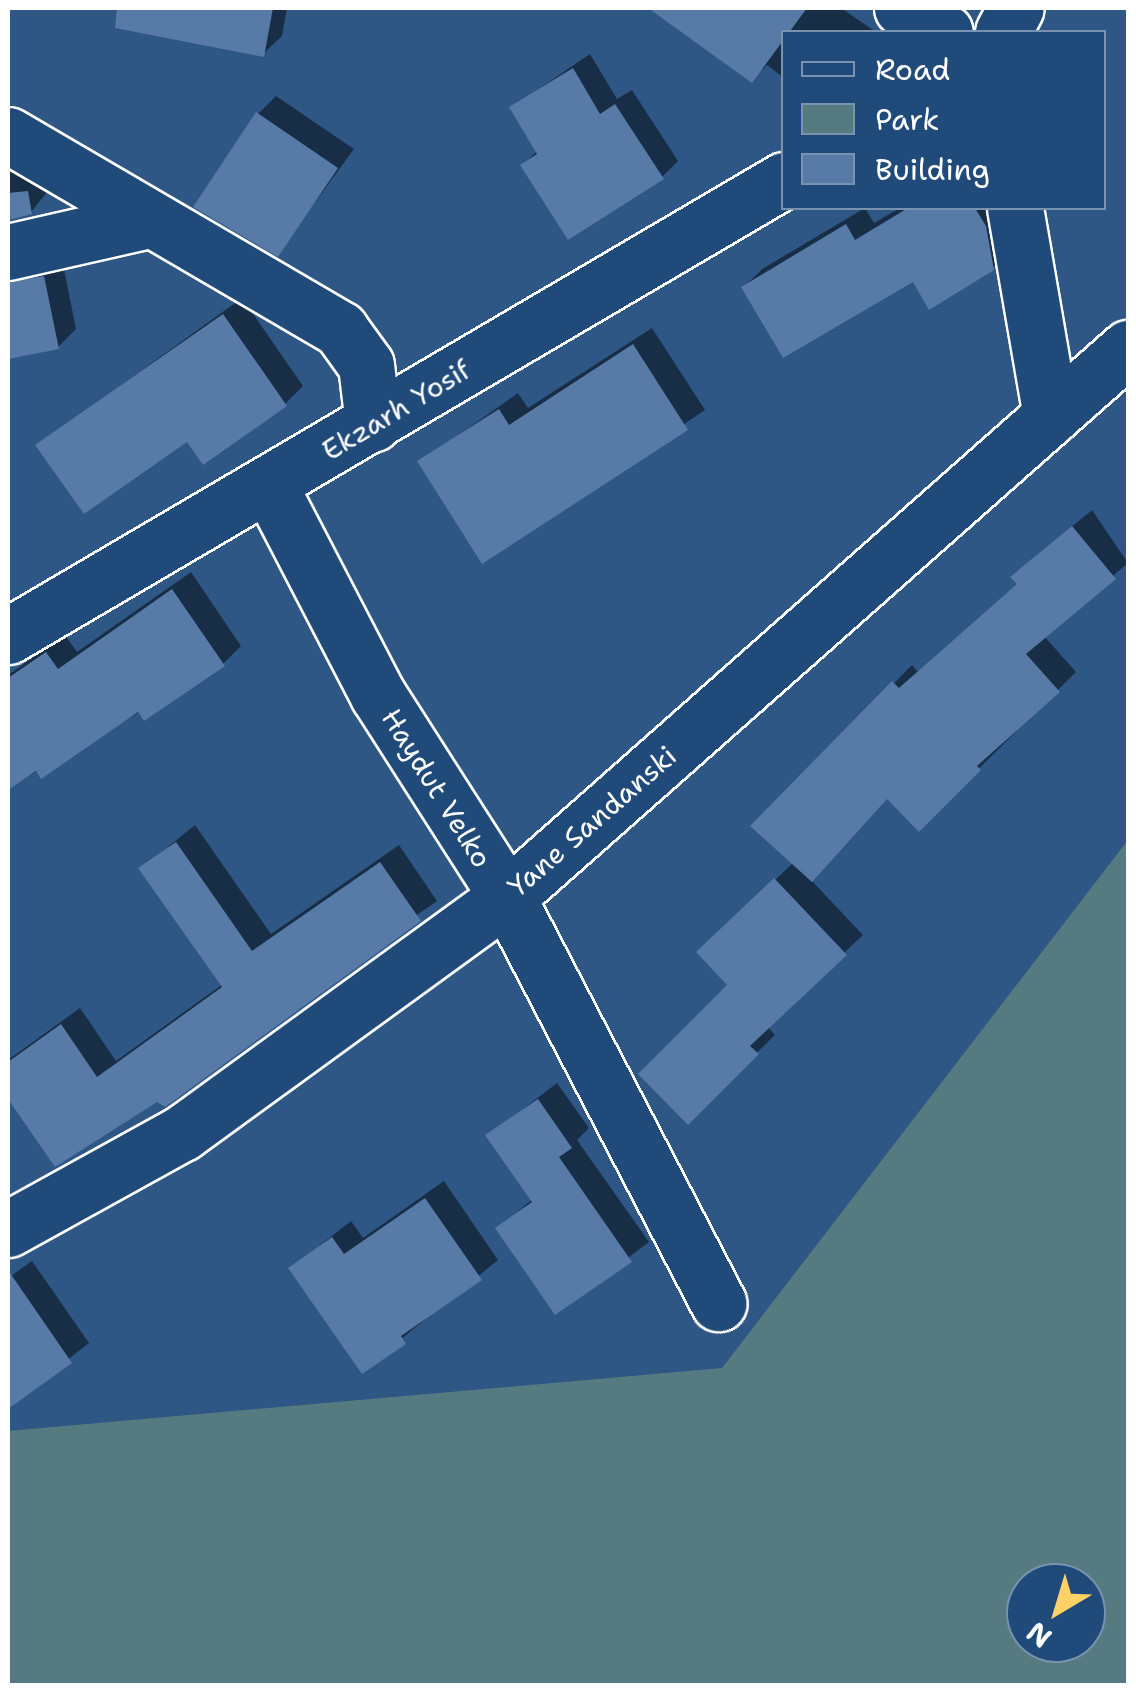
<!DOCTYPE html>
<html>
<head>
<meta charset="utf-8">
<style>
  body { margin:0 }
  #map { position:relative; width:1136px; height:1693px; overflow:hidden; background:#2e5786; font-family:"Shantell Sans",sans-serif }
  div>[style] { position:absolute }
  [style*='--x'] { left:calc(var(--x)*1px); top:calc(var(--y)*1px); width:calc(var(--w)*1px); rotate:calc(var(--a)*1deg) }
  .green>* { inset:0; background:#557b80 }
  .shadow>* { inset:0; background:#0007 }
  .building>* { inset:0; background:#577aa7 }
  .roads { filter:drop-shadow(2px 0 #fff) drop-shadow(-2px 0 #fff) drop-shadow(0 2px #fff) drop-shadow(0 -2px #fff) }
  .minor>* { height:55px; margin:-27.5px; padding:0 27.5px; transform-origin:27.5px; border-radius:27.5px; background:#1f4a7a }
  span { translate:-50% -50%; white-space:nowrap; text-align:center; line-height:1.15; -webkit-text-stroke:8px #1f4a7a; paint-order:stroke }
  .street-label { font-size:28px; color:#fff }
  .frame { position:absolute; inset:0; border:10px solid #fff; pointer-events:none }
  .legend { position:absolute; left:781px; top:30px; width:325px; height:180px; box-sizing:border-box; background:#1f4a7a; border:2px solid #7992af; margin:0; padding:12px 18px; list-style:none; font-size:30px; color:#fff }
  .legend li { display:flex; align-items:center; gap:20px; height:50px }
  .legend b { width:50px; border:2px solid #7992af }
  .north { position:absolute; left:1006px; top:1563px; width:100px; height:100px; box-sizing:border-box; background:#1f4a7a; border:2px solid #7992af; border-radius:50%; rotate:218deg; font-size:28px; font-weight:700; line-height:40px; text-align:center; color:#fff }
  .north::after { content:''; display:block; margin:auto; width:35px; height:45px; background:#ffd166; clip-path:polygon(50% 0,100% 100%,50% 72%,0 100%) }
</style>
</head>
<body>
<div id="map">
  <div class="green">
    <div style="clip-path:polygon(evenodd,1128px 840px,1128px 1685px,8px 1685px,8px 1431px,722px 1368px,1128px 840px,1026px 1583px,1086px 1583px,1086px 1643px,1026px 1643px,1026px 1583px)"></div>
  </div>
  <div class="shadow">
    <div style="clip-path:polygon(158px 8px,287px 8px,282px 36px,263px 54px,153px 33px)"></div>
    <div style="clip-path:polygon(681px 8px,841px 8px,876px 32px,784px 32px,784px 78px,767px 65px,752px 80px,671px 21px)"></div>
    <div style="clip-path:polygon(590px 54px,617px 99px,632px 90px,678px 161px,662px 177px,523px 165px,538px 150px,512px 107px)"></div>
    <div style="clip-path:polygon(276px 96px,354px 149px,278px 253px,258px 114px)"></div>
    <div style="clip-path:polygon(8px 149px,52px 186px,31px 212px,8px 220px)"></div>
    <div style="clip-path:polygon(865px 208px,874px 223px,900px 208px,1004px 208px,1011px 250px,992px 268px,744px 287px,762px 269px)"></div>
    <div style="clip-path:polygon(8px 254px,62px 259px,76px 329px,58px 347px,8px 357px)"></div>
    <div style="clip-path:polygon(242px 298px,303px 386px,285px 404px,188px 439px,38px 445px)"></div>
    <div style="clip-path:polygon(652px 328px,705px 410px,482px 560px,420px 462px,518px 393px,528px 408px)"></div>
    <div style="clip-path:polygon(1092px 510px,1128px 563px,1044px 636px,1076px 672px,919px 828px,888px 797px,811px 880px,863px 935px,767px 1026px,775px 1035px,688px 1121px,731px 985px,718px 934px,794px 862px,754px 826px,912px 665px,918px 672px,1019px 583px,1014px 577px,1032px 559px)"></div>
    <div style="clip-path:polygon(191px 572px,241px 646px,223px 664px,8px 788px,8px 675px,65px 635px,77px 652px)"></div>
    <div style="clip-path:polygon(195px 825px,271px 934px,399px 845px,437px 901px,56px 1164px,8px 1095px,8px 1060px,80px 1008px,116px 1061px,223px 984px,142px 868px)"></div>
    <div style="clip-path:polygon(557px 1083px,589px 1128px,577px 1140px,649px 1242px,556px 1312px,498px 1228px,533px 1199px,488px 1136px)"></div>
    <div style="clip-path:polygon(444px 1181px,498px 1260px,362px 1371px,291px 1268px,351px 1221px,363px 1238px)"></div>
    <div style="clip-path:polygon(32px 1261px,89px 1343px,8px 1406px,8px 1278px)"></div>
  </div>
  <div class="building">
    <div style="clip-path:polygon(117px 8px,273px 8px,264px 57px,115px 28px)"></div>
    <div style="clip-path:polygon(648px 8px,807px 8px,752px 83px)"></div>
    <div style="clip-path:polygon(573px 68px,600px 114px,615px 104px,664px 179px,568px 240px,520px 165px,537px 154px,509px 107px)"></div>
    <div style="clip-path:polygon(256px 112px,338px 168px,278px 257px,193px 207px)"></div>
    <div style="clip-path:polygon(28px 191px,32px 214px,8px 220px,8px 193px)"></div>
    <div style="clip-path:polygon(908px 208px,975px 208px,986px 226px,994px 270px,929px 310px,913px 282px,783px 358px,741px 287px,846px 224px,855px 240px)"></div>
    <div style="clip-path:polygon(44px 276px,59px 349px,8px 359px,8px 282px)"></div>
    <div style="clip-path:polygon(223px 314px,287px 406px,203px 465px,187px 442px,84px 514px,35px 445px)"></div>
    <div style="clip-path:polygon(633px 344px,688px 430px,482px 564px,417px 461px,499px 409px,509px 425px)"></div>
    <div style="clip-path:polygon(1072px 526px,1116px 579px,1026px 654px,1060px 692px,977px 766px,981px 770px,919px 832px,887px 799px,812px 882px,750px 826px,892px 681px,899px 688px,1017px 584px,1010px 577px)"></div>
    <div style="clip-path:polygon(172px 589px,225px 666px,144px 721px,138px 712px,41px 779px,36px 771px,8px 790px,8px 678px,46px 652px,58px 669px)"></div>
    <div style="clip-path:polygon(176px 842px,252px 951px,380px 862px,421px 921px,165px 1107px,157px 1102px,55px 1167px,8px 1099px,8px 1062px,61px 1024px,97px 1077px,222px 987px,138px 868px)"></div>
    <div style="clip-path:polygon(774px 878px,847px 955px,750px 1046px,759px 1054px,688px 1125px,638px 1074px,727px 985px,696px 952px)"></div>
    <div style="clip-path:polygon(538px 1099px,572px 1148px,559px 1157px,632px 1262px,555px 1315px,495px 1228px,532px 1202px,485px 1135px)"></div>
    <div style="clip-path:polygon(425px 1198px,482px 1280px,401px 1336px,406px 1344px,362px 1374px,288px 1268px,332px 1237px,344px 1254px)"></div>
    <div style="clip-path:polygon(8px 1270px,72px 1363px,8px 1409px)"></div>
  </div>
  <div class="roads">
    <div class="minor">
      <div style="--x:902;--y:8;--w:49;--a:29.2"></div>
      <div style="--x:1003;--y:32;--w:27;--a:-62"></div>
      <div style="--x:8;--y:135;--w:385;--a:30.3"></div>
      <div style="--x:340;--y:329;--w:44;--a:54.2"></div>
      <div style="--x:366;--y:365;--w:59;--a:83.2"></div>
      <div style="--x:1015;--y:208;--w:211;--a:80.2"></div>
      <div style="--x:8;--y:252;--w:145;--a:-12.8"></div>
      <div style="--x:269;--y:485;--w:237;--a:62.6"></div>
      <div style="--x:378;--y:695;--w:240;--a:57.4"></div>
      <div style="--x:507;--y:897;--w:458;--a:62.5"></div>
      <div style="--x:8;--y:636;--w:900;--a:-30.44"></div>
      <div style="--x:8;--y:1229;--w:199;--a:-28.9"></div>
      <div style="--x:182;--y:1133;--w:402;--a:-36"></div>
      <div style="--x:507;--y:897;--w:829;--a:-41.48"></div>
    </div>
  </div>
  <div class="street-label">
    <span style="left:396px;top:410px;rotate:-31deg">Ekzarh Yosif</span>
    <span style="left:437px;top:788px;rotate:58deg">Haydut Velko</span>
    <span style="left:592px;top:821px;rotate:-41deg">Yane Sandanski</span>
  </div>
  <div class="frame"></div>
  <ul class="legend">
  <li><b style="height:12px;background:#1f4a7a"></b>Road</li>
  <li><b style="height:28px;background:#557b80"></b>Park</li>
  <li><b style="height:28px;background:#577aa7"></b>Building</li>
  </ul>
  <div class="north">N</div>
</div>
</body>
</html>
